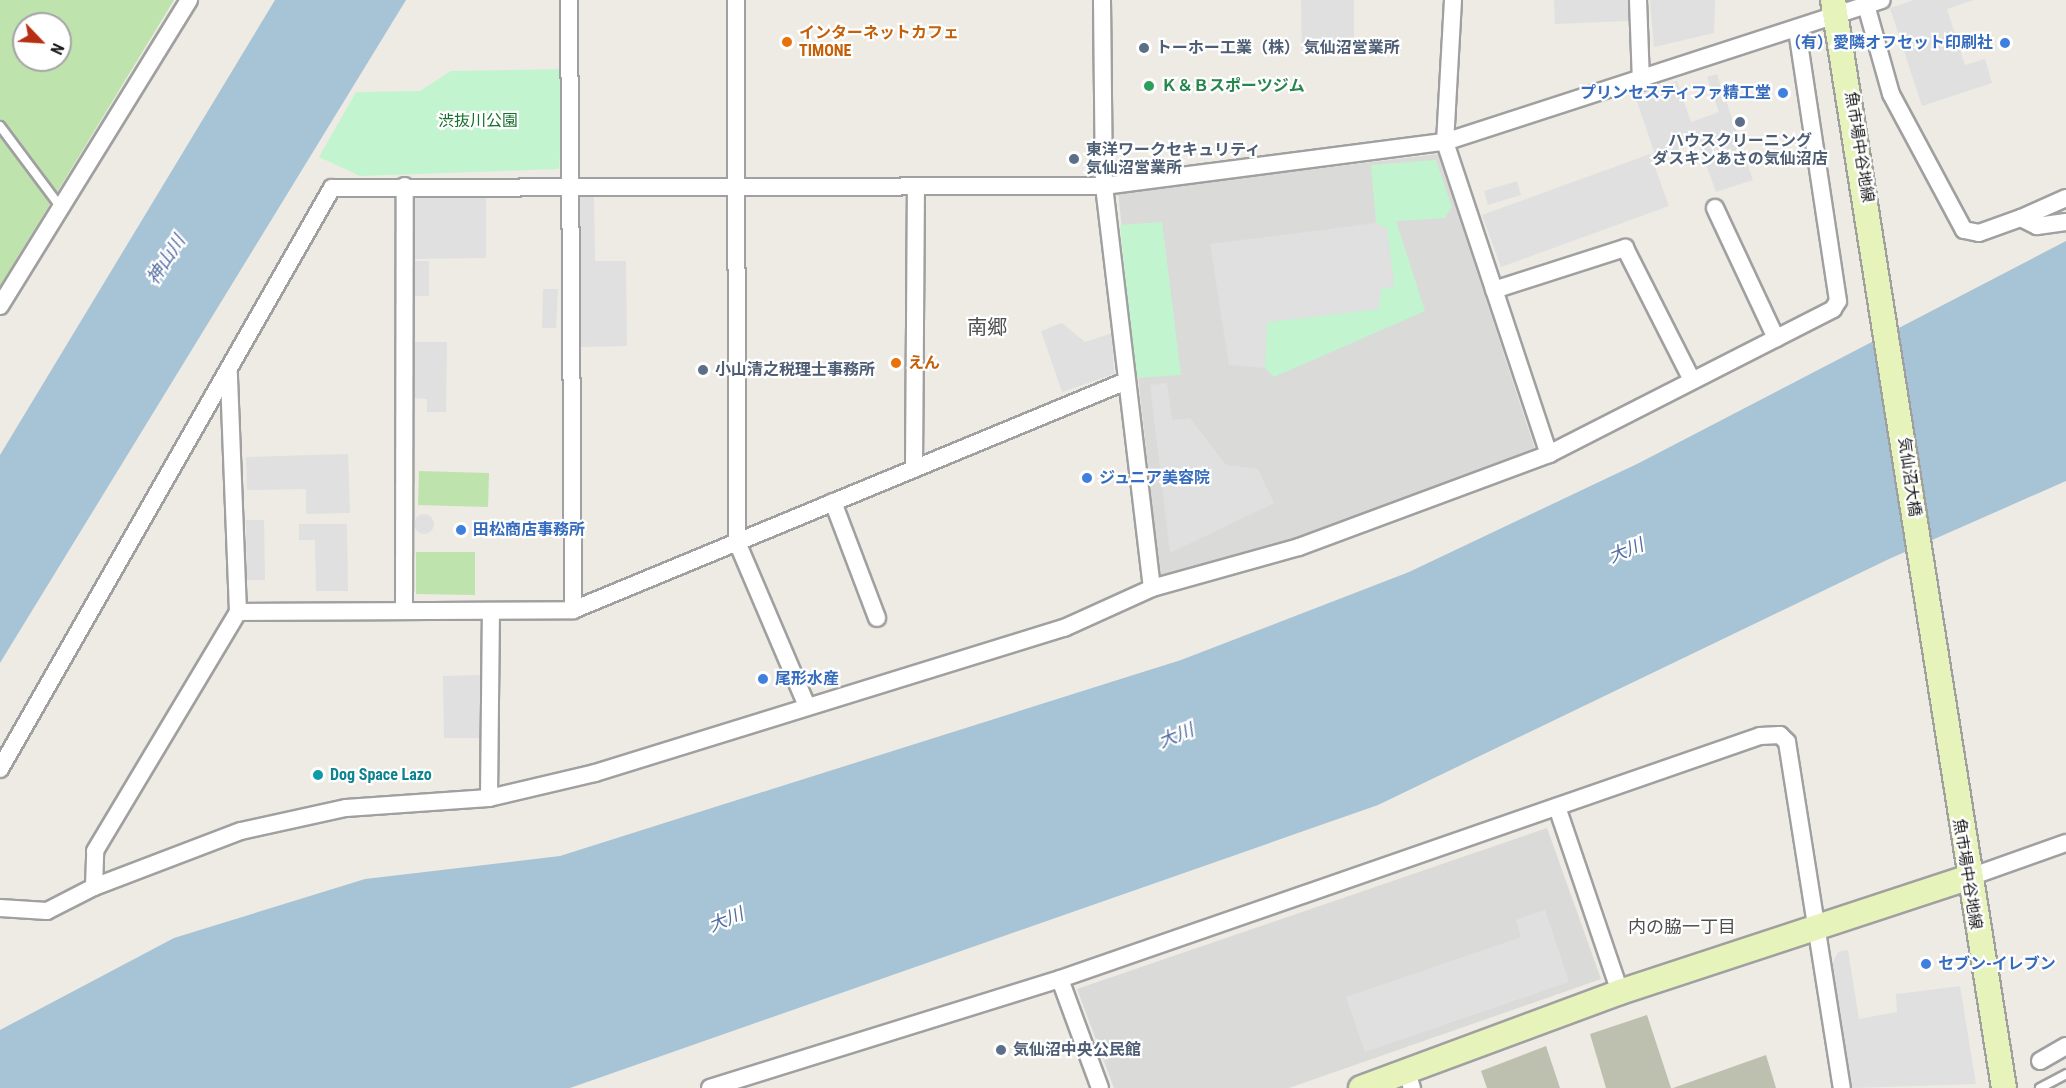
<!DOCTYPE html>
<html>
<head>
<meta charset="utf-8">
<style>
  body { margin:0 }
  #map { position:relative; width:2066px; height:1088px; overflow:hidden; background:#edebe3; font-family:"Roboto Condensed","Noto Sans JP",sans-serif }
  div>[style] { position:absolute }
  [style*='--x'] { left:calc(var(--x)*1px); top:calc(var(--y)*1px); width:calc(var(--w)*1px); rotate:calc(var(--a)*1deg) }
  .residential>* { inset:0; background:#dadad9 }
  .construction>* { inset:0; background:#bdc0af }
  .grass>* { inset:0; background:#bee3ad }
  .park>* { inset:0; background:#c3f4d0 }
  .parking>* { inset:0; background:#e0e0e0 }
  .round { border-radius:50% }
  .water>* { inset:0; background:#a7c3d6 }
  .roads { filter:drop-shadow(2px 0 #a0a0a0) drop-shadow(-2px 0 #a0a0a0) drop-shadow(0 2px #a0a0a0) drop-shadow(0 -2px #a0a0a0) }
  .lane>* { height:8px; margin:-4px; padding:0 4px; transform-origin:4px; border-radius:4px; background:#fff }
  .street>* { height:16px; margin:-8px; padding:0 8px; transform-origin:8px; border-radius:8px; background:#fff }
  .secondary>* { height:24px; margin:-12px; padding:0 12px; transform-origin:12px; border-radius:12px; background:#e6f3bb }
  .dots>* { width:16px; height:16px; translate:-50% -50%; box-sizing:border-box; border:3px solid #fff; border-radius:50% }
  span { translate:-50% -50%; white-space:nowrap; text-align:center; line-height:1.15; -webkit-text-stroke:4.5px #fff; paint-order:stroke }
  .food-label { font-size:16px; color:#c56008; font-weight:700 }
  .left { translate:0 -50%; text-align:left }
  .shop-label { font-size:16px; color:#366cbe; font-weight:700 }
  .right { translate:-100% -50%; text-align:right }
  .service-label { font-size:16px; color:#4e5e75; font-weight:700 }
  .leisure-label { font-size:16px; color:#27864d; font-weight:700 }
  .park-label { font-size:16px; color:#156f2d }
  .street-label { font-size:16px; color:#1c1c1c }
  .culture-label { font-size:16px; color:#0d838f; font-weight:700 }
  .water-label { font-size:18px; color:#526ca2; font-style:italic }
  .neighbourhood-label { font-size:18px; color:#4f4f4f }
  .quarter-label { font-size:20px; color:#4f4f4f }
  .north { position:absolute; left:12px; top:12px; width:60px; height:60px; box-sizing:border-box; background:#fff; border:2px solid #a4a4a4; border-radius:50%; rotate:115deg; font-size:16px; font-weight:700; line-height:24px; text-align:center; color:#1c1c1c }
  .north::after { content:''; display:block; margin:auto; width:21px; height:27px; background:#b62f13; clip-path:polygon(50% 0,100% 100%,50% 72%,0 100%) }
</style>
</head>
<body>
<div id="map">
  <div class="residential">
    <div style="clip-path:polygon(1438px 154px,1536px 452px,1300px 537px,1160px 577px,1118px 193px)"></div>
    <div style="clip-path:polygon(1547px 828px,1601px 979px,1289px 1088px,1114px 1088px,1077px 989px)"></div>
  </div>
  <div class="construction">
    <div style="clip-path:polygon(1647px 1015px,1671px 1088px,1606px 1088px,1590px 1034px)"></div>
    <div style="clip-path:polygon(1546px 1046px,1560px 1088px,1487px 1088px,1481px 1071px)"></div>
    <div style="clip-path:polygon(1766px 1055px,1776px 1088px,1673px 1088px)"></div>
  </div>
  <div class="grass">
    <div style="clip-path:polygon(evenodd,0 0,174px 0,0 286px,0 0,24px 24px,60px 24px,60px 60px,24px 60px,24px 24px)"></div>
    <div style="clip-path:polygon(419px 471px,489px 473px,488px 507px,418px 505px)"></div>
    <div style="clip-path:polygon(416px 552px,475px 552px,475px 595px,416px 594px)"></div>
  </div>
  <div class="park">
    <div style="clip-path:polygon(566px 69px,559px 169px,360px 176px,319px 157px,356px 92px,420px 91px,451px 71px)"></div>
    <div style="clip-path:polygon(1436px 160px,1452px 207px,1445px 218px,1396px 221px,1425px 311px,1274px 377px,1265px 368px,1267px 322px,1378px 309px,1381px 289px,1394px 286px,1387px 229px,1376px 223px,1371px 165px)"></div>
    <div style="clip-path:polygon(1162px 222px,1181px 375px,1136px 378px,1120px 225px)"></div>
  </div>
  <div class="parking">
    <div style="clip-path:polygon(1301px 0,1354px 0,1354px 52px,1302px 53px)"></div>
    <div style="clip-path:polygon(1554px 0,1628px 0,1629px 21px,1555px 24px)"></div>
    <div style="clip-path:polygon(1650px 0,1715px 0,1714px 33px,1654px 47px)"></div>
    <div style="clip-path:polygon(1914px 0,1974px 0,1947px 9px,1965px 65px,1985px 59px,1992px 83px,1922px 106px,1890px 8px)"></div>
    <div style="clip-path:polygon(1717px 74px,1753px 180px,1716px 192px,1698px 143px,1656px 157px,1635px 96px,1677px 81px,1691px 122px,1719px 112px,1707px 77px)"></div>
    <div style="clip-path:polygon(1650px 154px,1669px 206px,1501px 267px,1482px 215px)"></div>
    <div style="clip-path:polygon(1517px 181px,1521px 195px,1488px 205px,1484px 191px)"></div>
    <div style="clip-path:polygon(411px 193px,486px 193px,486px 258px,412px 259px)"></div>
    <div style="clip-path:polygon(579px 196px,594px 196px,595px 261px,626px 261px,627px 346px,581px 347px)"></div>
    <div style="clip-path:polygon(1376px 223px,1387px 229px,1394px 286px,1381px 289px,1378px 309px,1267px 322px,1265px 368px,1229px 365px,1210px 244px)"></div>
    <div style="clip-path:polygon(412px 261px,429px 261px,429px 296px,412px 296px)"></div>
    <div style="clip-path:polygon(543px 289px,558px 289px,556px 328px,542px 328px)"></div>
    <div style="clip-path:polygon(1062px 323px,1085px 342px,1112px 333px,1114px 374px,1062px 392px,1041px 331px)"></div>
    <div style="clip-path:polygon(412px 342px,447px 342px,446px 412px,427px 412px,427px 399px,411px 398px)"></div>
    <div style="clip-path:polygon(1167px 383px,1172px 420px,1190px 418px,1226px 465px,1258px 469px,1274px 503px,1170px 553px,1150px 385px)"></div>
    <div style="clip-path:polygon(348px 454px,350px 513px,306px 514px,306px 489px,247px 490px,246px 457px)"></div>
    <div class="round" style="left:414px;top:514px;width:20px;height:20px"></div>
    <div style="clip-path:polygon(246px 520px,264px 520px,265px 580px,247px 580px)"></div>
    <div style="clip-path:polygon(299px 524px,347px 524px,348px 591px,316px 591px,315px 540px,299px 540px)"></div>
    <div style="clip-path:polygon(480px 675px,480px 738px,444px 738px,443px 676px)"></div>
    <div style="clip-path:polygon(1545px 910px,1569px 982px,1365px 1052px,1346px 997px,1521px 937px,1516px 920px)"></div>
    <div style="clip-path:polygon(1848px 950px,1859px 1019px,1897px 1012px,1896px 994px,1960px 986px,1976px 1084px,1852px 1088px,1831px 966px,1838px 952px)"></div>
  </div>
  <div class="water">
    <div style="clip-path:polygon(275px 0,406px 0,0 663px,0 455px)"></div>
    <div style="clip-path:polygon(2066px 241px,2066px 481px,1889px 559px,1378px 805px,570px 1088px,0 1088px,0 1030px,174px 938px,365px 879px,560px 856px,1181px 660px,1409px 572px,1639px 463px)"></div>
  </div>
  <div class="roads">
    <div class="lane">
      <div style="--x:0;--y:126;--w:99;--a:53.2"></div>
      <div style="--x:2040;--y:1088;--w:30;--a:-28"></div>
    </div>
    <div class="street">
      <div style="--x:569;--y:0;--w:610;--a:89.62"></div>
      <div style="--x:736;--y:0;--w:542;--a:89.89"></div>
      <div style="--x:737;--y:542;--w:178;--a:66.9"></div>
      <div style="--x:1102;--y:0;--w:186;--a:89.4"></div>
      <div style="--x:1104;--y:186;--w:405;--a:83.2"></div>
      <div style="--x:1453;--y:0;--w:142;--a:93.2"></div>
      <div style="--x:1445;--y:142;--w:329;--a:71.6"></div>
      <div style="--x:1638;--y:0;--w:82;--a:87.9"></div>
      <div style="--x:1866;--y:5;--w:92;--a:74.3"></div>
      <div style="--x:1891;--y:94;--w:154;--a:61.8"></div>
      <div style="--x:1964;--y:230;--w:15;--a:11"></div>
      <div style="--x:1979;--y:233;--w:45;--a:-19.7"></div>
      <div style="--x:2021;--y:218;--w:18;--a:27"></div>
      <div style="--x:2037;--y:226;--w:29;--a:-8"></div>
      <div style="--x:1715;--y:208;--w:144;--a:64.9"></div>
      <div style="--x:2021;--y:218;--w:49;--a:-24"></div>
      <div style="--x:1494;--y:290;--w:138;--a:-17.8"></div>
      <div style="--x:1625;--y:248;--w:148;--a:63.1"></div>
      <div style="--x:0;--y:306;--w:360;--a:-58.3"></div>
      <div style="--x:914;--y:468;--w:280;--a:-89.6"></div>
      <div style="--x:833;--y:502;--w:124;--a:69.2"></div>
      <div style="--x:404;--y:609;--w:423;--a:-89.9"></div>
      <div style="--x:238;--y:612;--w:335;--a:-0.3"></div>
      <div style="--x:573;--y:610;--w:596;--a:-22.48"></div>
      <div style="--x:0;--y:769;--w:669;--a:-60.26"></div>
      <div style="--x:332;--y:188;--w:772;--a:-0.15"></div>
      <div style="--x:1104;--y:186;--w:344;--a:-7.4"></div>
      <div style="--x:1445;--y:142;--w:459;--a:-18"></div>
      <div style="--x:489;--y:798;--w:186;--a:-89.4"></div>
      <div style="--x:1557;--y:807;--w:195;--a:71.2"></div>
      <div style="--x:1967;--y:878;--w:105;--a:-19.5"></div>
      <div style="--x:94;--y:887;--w:36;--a:-88"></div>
      <div style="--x:95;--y:851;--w:279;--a:-59.1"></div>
      <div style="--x:238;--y:612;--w:239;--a:-92.2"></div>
      <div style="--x:0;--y:908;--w:47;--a:3.7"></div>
      <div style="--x:47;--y:911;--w:53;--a:-27.1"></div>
      <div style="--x:94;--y:887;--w:157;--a:-20.9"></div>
      <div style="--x:241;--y:831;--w:107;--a:-12.4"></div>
      <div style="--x:346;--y:808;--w:143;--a:-4"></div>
      <div style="--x:489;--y:798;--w:109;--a:-13.3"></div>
      <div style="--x:595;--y:773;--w:491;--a:-17.2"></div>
      <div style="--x:1064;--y:628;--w:97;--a:-24.4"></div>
      <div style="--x:1152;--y:588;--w:153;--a:-15.6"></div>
      <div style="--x:1299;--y:547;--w:267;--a:-20.4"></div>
      <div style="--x:1549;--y:454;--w:319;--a:-27"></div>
      <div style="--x:1833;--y:309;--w:9;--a:-58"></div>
      <div style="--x:1838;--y:301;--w:275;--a:-98.6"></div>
      <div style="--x:2040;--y:1061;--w:30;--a:-30"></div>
      <div style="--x:1407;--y:1072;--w:17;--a:73"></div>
      <div style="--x:710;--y:1088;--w:367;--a:-17.3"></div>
      <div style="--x:1100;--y:1088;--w:116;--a:-110.2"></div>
      <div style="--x:1060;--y:979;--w:741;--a:-19.14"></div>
      <div style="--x:1760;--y:736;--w:20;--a:-3"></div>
      <div style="--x:1780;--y:735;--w:10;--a:45"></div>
      <div style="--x:1787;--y:742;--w:350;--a:81"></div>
    </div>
    <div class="secondary">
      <div style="--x:1833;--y:0;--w:1101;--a:81.07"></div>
      <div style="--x:1361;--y:1088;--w:276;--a:-20.3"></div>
      <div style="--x:1620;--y:992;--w:365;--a:-18.2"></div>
    </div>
  </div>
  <div class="dots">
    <div style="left:787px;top:42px;background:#e8710a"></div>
    <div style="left:2005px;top:43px;background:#3f7fe0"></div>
    <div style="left:1144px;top:48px;background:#5c6f8a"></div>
    <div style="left:1149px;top:86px;background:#2e9e5b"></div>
    <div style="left:1783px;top:93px;background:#3f7fe0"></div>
    <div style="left:1740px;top:122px;background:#5c6f8a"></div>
    <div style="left:1074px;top:159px;background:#5c6f8a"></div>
    <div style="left:896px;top:363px;background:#e8710a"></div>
    <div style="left:703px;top:370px;background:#5c6f8a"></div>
    <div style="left:1087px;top:478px;background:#3f7fe0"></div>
    <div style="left:461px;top:530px;background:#3f7fe0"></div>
    <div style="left:763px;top:679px;background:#3f7fe0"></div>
    <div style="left:318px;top:775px;background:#0f9aa8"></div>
    <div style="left:1926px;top:964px;background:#3f7fe0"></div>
    <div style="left:1001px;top:1050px;background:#5c6f8a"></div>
  </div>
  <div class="food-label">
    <span class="left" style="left:799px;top:42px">インターネットカフェ<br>TIMONE</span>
    <span class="left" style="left:908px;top:363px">えん</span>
  </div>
  <div class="shop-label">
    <span class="right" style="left:1993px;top:43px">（有）愛隣オフセット印刷社</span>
    <span class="right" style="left:1771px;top:93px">プリンセスティファ精工堂</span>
    <span class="left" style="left:1099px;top:478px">ジュニア美容院</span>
    <span class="left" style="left:473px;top:530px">田松商店事務所</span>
    <span class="left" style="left:775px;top:679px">尾形水産</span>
    <span class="left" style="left:1938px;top:964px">セブン-イレブン</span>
  </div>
  <div class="service-label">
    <span class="left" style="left:1156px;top:48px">トーホー工業（株） 気仙沼営業所</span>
    <span style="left:1740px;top:150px">ハウスクリーニング<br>ダスキンあさの気仙沼店</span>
    <span class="left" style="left:1086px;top:159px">東洋ワークセキュリティ<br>気仙沼営業所</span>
    <span class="left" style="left:715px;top:370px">小山清之税理士事務所</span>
    <span class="left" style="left:1013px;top:1050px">気仙沼中央公民館</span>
  </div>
  <div class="leisure-label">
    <span class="left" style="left:1161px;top:86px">Ｋ＆Ｂスポーツジム</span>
  </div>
  <div class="park-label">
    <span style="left:478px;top:121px">渋抜川公園</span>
  </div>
  <div class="street-label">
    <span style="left:1859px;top:147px;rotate:81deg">魚市場中谷地線</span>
    <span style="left:1909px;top:477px;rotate:82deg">気仙沼大橋</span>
    <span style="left:1967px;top:874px;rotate:81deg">魚市場中谷地線</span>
  </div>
  <div class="culture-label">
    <span class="left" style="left:330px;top:775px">Dog Space Lazo</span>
  </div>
  <div class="water-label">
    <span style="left:166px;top:260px;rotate:-57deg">神山川</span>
    <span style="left:1626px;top:551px;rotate:-22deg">大川</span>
    <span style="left:1176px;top:736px;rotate:-22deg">大川</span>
    <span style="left:726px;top:920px;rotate:-22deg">大川</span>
  </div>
  <div class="neighbourhood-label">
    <span style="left:1682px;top:927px">内の脇一丁目</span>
  </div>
  <div class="quarter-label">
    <span style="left:987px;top:327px">南郷</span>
  </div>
  <div class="north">N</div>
</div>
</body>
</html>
